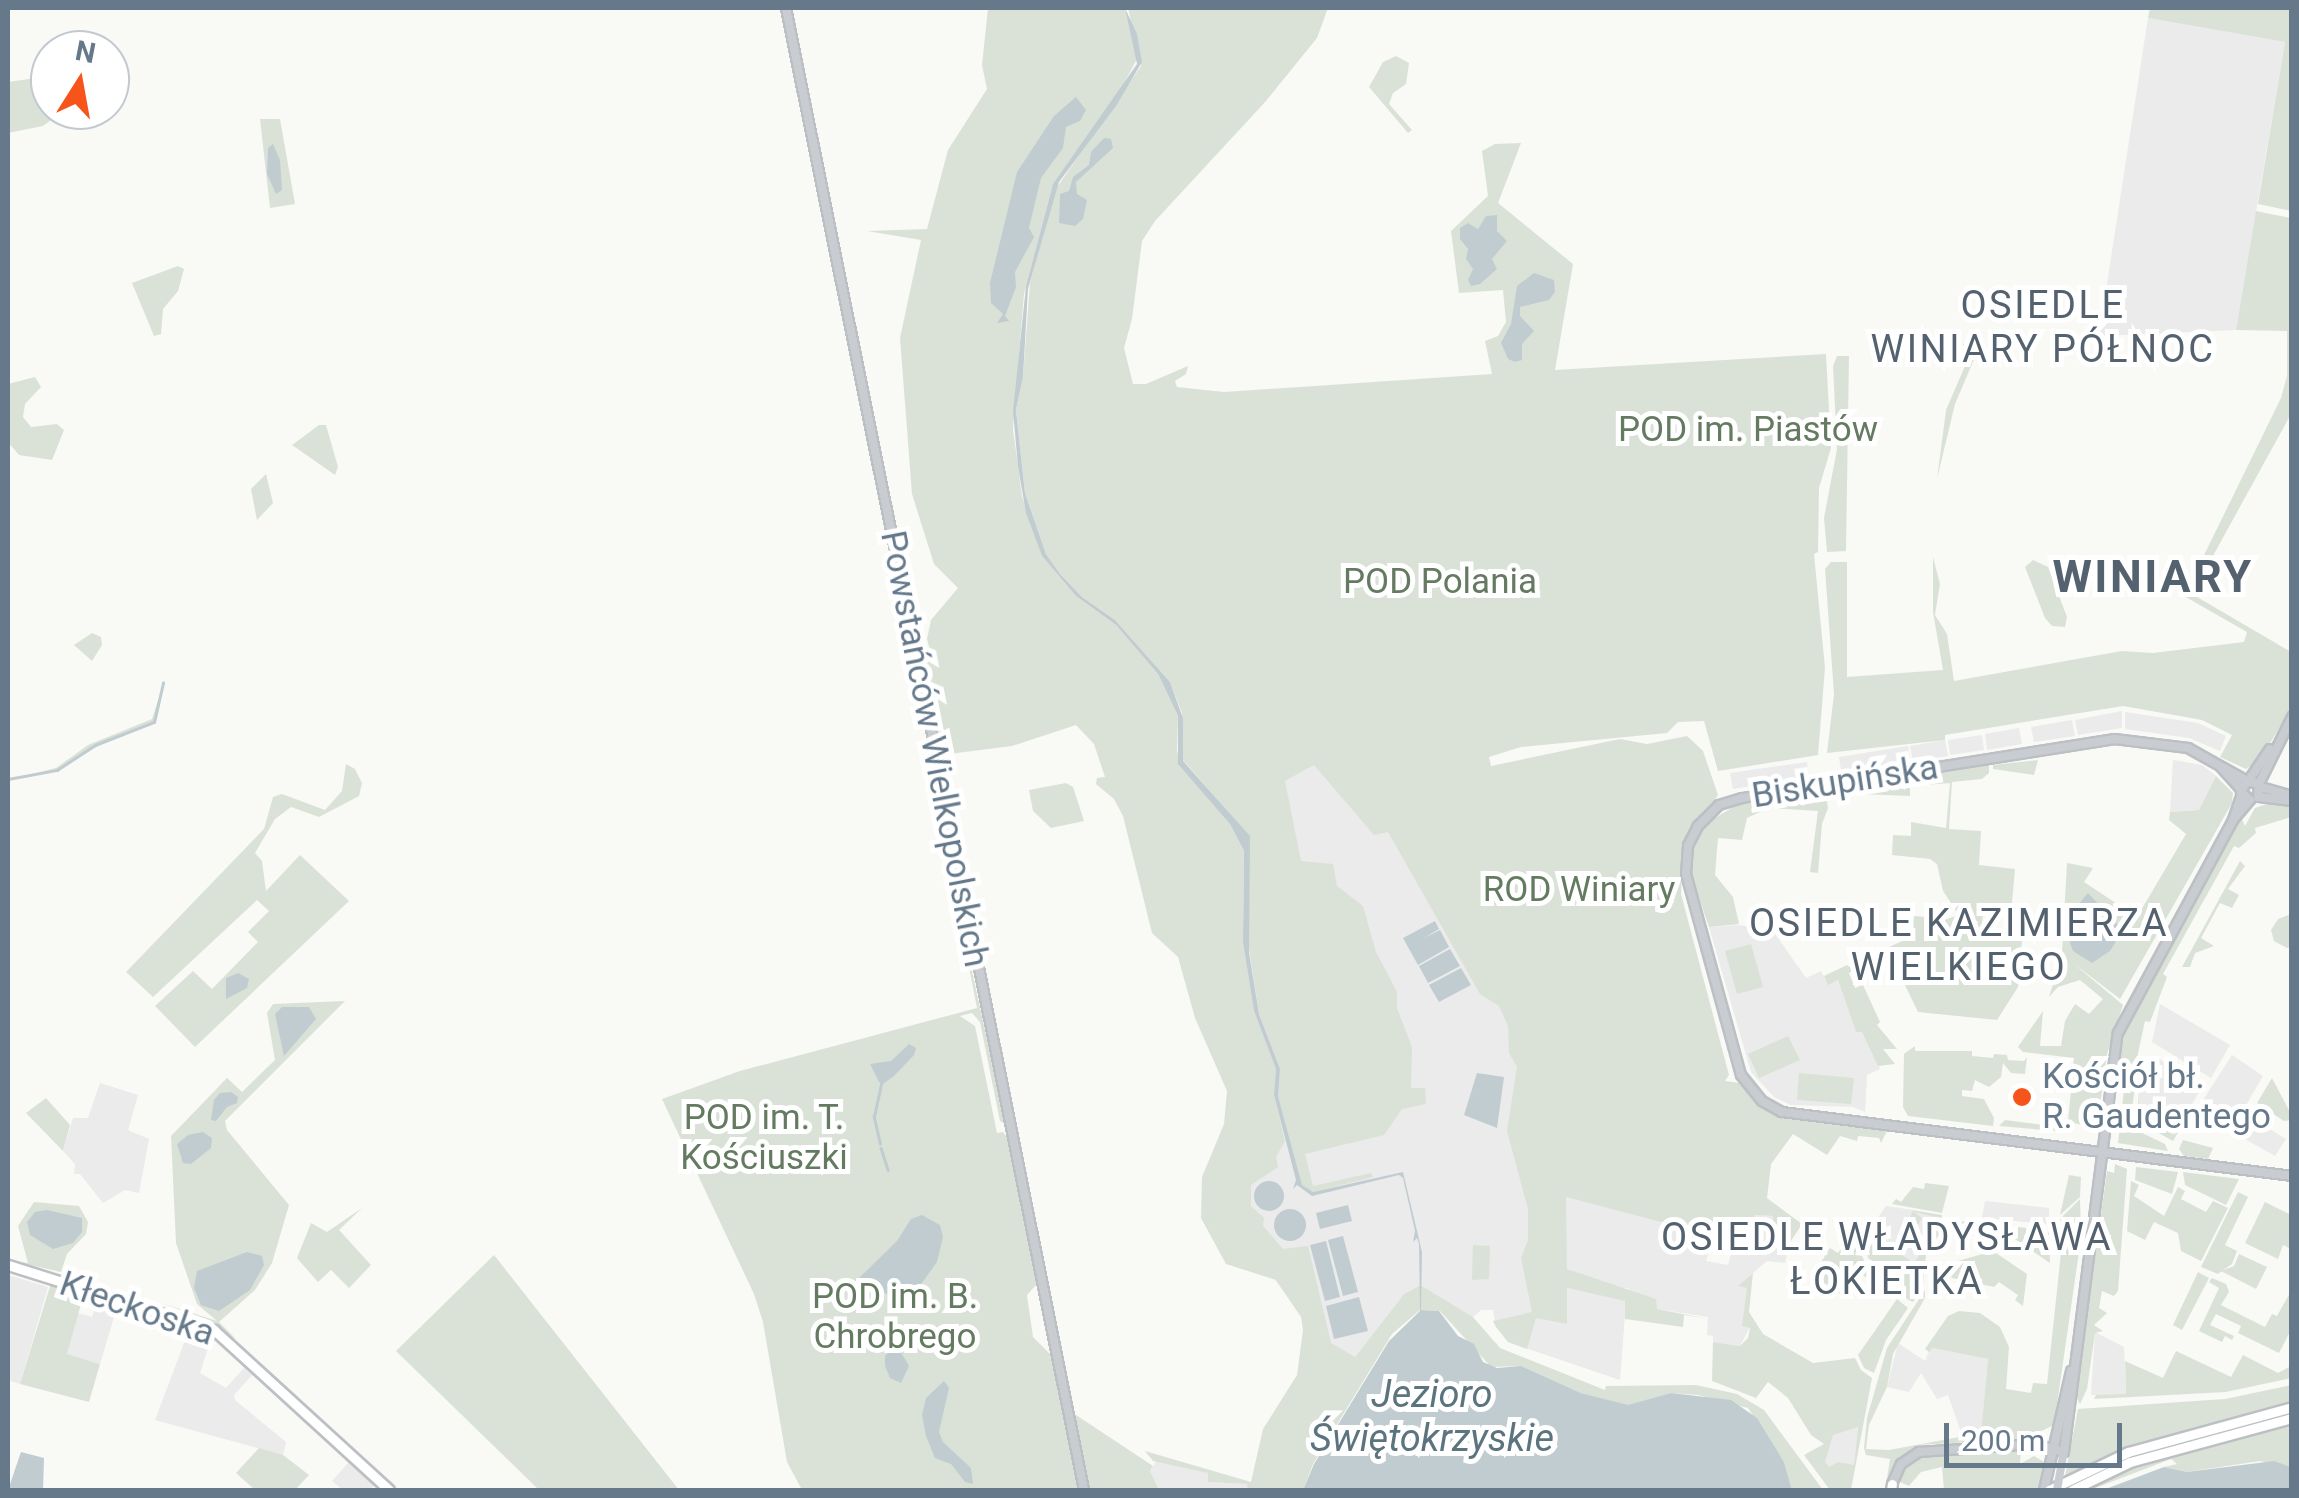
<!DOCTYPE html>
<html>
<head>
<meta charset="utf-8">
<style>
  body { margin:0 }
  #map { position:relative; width:2299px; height:1498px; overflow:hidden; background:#f9f9f6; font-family:Roboto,sans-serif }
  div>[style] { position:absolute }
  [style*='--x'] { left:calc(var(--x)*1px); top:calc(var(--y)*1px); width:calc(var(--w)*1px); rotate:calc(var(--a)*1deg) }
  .built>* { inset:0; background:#eaebea }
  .green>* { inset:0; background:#dae2d7 }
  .water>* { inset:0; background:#c1ccd1 }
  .round { border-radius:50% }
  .stream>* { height:2.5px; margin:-1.25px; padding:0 1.25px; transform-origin:1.25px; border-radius:1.25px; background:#c1ccd1 }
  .roads { filter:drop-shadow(2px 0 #bcc0c4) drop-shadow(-2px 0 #bcc0c4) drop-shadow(0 2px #bcc0c4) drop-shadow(0 -2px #bcc0c4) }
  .minor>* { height:8px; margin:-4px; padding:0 4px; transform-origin:4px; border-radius:4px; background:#c9cdd1 }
  .major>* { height:9px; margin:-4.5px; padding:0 4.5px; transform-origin:4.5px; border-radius:4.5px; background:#fff }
  .minor-bridge>* { height:8px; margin:-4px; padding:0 4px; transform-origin:4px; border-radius:4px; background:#c9cdd1 }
  .dots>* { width:28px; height:28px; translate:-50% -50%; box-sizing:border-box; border:5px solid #fff; border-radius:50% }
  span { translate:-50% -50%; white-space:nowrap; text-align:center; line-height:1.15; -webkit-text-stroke:10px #fff; paint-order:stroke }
  .park-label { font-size:35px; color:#657b61 }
  .street-label { font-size:35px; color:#65798b }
  .poi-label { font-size:35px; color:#65798b }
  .left { translate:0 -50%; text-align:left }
  .neighbourhood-label { font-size:38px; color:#54626f; letter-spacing:2.5px }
  .water-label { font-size:38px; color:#5c747e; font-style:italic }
  .district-label { font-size:45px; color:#54626f; font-weight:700; letter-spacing:2.5px }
  .frame { position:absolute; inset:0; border:10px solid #65798b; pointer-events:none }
  .north { position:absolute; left:30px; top:30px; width:100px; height:100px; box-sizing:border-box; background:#fff; border:2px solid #c1c9d1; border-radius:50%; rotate:11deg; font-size:28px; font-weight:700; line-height:40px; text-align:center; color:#65798b }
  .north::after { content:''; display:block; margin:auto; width:35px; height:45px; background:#f6541a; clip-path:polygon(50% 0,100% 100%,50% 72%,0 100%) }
  .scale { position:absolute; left:1944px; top:1423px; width:178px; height:45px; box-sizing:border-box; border:5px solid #65798b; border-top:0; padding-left:12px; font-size:30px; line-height:35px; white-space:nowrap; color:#65798b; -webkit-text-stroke:8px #fff; paint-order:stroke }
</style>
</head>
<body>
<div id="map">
  <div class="built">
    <div style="clip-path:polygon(2148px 18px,2285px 42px,2236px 330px,2099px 336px)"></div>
    <div style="clip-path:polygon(2122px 711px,2122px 728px,2078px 735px,2075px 720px)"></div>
    <div style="clip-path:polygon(2125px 712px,2198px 723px,2226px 736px,2220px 751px,2189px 738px,2125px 729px)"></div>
    <div style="clip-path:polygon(2072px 720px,2075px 736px,2034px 742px,2031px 727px)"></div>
    <div style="clip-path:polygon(2019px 728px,2022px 744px,1987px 750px,1985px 734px)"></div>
    <div style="clip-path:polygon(1982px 735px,1984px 750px,1950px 755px,1948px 740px)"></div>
    <div style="clip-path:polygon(1945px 740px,1948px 756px,1913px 761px,1910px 746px)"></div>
    <div style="clip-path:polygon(1908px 746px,1911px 761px,1841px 770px,1839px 757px)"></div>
    <div style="clip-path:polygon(2173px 760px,2202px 765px,2216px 776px,2199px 810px,2170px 812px)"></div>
    <div style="clip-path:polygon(1807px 762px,1809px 777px,1733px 789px,1730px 773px)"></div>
    <div style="clip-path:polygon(1315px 764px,1414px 792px,1525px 998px,1566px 1197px,1666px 1222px,1666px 1227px,1713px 1239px,1706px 1261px,1728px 1265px,1735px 1240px,1750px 1244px,1755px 1215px,1774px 1216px,1779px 1238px,1789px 1244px,1785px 1263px,1767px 1261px,1739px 1285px,1747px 1287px,1750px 1327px,1740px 1346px,1713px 1342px,1713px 1336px,1707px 1335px,1708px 1317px,1657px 1309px,1627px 1288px,1567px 1288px,1626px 1301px,1620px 1380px,1508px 1342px,1496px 1327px,1493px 1310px,1481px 1310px,1471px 1319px,1419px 1285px,1404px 1294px,1355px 1357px,1332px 1358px,1208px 1188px,1247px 1134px,1238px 920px,1248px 918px,1285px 781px)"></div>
    <div style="clip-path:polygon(1739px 925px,1773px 931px,1806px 978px,1821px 971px,1828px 984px,1838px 980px,1856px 1032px,1862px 1031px,1880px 1069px,1867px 1075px,1865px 1112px,1853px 1107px,1791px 1105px,1774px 1097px,1751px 1072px,1709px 927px)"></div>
    <div style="clip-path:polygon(2160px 1004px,2230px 1045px,2211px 1078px,2152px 1042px)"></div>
    <div style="clip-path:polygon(2232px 1055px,2263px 1076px,2242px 1112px,2286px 1139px,2275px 1156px,2196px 1111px)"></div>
    <div style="clip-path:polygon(2159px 1059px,2203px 1085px,2173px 1137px,2139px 1116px,2139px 1089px)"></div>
    <div style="clip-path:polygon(100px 1083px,138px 1095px,128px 1130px,149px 1139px,139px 1193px,125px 1190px,103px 1203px,80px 1174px,74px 1174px,75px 1164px,63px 1151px,73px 1118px,88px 1118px)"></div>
    <div style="clip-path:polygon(1985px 1201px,2049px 1208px,2049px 1224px,1982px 1218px)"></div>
    <div style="clip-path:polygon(1886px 1206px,1936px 1216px,1937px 1230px,1897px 1290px,1882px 1279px,1882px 1267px,1868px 1258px,1866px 1250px,1869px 1230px)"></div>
    <div style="clip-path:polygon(8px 1275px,48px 1287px,20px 1384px,8px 1380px)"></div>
    <div style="clip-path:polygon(97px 1301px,117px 1307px,100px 1364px,66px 1354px,78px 1313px,92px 1317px)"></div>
    <div style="clip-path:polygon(189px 1330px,211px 1339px,200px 1373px,226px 1388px,244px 1368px,252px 1375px,234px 1395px,235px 1400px,286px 1442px,283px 1455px,155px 1420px)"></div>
    <div style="clip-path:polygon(2095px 1332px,2124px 1347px,2126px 1395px,2091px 1395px)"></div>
    <div style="clip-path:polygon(1898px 1343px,1925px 1361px,1932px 1348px,1988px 1359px,1981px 1434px,1962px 1435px,1948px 1395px,1937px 1399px,1921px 1373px,1909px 1392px,1887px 1387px)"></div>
    <div style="clip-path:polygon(1858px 1427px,1854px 1466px,1829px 1467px,1824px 1462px,1833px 1434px)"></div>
    <div style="clip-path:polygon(1157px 1460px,1208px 1473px,1209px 1482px,1248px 1484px,1248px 1490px,1159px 1490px,1150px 1471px)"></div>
    <div style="clip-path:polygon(349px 1462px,374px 1486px,370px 1490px,343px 1490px,332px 1481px)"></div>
  </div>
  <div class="green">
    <div style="clip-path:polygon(988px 8px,1125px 8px,1138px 57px,1114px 102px,1052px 188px,1024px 294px,1013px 429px,1022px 496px,1042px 556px,1076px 596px,1116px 625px,1158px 674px,1178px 716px,1177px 752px,1230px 824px,1244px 851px,1243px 942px,1254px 1011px,1276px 1069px,1274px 1095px,1285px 1141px,1276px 1157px,1278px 1167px,1251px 1185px,1251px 1206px,1264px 1218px,1263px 1226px,1283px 1249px,1308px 1246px,1331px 1343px,1355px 1357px,1404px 1294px,1420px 1285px,1473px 1317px,1500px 1348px,1605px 1390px,1606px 1386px,1696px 1385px,1737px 1394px,1764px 1410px,1823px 1490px,1792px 1490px,1784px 1462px,1748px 1408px,1698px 1395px,1671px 1393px,1628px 1406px,1581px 1393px,1521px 1366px,1491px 1367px,1440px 1311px,1421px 1310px,1420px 1290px,1420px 1310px,1392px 1334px,1313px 1464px,1303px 1490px,1248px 1490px,1247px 1484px,1208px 1482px,1208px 1473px,1153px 1461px,1145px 1451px,1251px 1482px,1263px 1429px,1297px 1375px,1303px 1330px,1301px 1317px,1276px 1280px,1226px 1264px,1201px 1218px,1202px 1177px,1224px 1124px,1227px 1091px,1195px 1018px,1178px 957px,1152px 933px,1123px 816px,1114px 799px,1096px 784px,1097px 778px,1105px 777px,1094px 744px,1076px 725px,1012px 746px,941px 755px,1074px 1408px,1069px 1404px,920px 662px,932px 659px,927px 639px,931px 620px,958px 588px,934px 564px,912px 494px,900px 338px,921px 240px,867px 231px,927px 229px,948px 150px,987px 89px,982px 65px)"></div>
    <div style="clip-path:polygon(1128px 8px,1328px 8px,1317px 38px,1266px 101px,1155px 221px,1142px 241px,1132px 319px,1124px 348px,1133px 384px,1146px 384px,1188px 366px,1186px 374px,1175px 381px,1177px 387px,1224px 392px,1492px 374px,1485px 341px,1498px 336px,1506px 322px,1503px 290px,1459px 293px,1451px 231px,1488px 196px,1482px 151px,1495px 144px,1521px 143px,1498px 203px,1573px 264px,1555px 370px,1826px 354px,1831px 448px,1819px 488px,1818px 552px,1814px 554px,1825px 668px,1818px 755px,1718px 771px,1704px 721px,1678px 722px,1667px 733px,1521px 747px,1489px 757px,1491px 766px,1620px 739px,1647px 744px,1687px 736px,1703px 751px,1718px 795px,1684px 841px,1681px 894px,1729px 1075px,1725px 1081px,1740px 1083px,1766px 1110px,1785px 1118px,1887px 1131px,1881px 1143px,1879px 1138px,1858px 1136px,1857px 1141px,1840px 1136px,1827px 1155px,1793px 1134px,1771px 1164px,1767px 1198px,1802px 1224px,1789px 1244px,1772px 1237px,1773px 1216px,1755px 1215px,1749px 1245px,1566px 1197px,1567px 1269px,1656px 1299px,1657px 1309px,1708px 1319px,1684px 1315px,1683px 1327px,1625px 1319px,1625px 1301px,1567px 1288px,1567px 1324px,1536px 1318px,1527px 1349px,1508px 1342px,1496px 1327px,1493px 1321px,1532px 1312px,1521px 1258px,1528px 1240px,1528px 1209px,1507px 1131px,1517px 1067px,1509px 1053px,1508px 1026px,1499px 1006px,1480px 994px,1388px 832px,1374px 835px,1314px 765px,1285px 781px,1301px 861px,1333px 864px,1337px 886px,1363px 906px,1376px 952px,1397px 992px,1397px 1008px,1412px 1047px,1411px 1088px,1425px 1088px,1426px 1104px,1402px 1109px,1384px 1135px,1305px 1154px,1313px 1186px,1371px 1173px,1373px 1177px,1313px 1192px,1305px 1190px,1301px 1182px,1278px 1096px,1280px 1069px,1259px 1013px,1248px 941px,1249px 836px,1183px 760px,1182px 713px,1170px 682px,1115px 620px,1082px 597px,1060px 574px,1046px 554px,1025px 493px,1016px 410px,1023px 377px,1030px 283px,1055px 190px,1141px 66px)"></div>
    <div style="clip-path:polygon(2150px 8px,2291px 8px,2291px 211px,2258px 204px,2285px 42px,2148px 18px)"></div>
    <div style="clip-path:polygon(1396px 56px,1409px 63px,1406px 84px,1393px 93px,1389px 104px,1412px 130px,1408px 133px,1369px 87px,1383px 62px)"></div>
    <div style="clip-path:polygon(50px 76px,50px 110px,65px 110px,43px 126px,8px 133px,8px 82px)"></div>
    <div style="clip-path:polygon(260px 119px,280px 119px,295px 204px,270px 208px)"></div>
    <div style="clip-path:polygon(2256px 211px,2291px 218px,2291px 414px,2192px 594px,2291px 652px,2291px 708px,2260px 760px,2246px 769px,2220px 757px,2232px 735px,2202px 720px,2123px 706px,1945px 735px,1945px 740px,1827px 753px,1834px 694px,1825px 569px,1831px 562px,1847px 562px,1847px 677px,1943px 670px,1933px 612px,1933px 557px,1940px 584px,1935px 615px,1947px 634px,1954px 681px,2122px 651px,2153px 653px,2244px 642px,2247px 632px,2184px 596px,2281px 398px,2287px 376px,2287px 331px,2236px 330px)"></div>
    <div style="clip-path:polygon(178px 266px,184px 269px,178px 291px,163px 309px,161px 334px,154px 336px,132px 283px)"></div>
    <div style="clip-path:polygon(1981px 343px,1955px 404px,1937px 479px,1946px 410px,1965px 366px,1963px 344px)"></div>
    <div style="clip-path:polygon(1837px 356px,1849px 356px,1846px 551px,1827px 552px,1824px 518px,1837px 449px,1833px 366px)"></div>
    <div style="clip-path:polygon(35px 377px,41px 387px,25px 404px,23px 417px,31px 427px,57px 424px,64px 430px,52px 460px,19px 455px,8px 442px,8px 384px)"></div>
    <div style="clip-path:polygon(319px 425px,326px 425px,338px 467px,335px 475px,292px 445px)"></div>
    <div style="clip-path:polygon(266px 474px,273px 503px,257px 520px,251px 489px)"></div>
    <div style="clip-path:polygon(2033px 560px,2048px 567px,2067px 617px,2065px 627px,2052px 626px,2045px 618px,2025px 567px)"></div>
    <div style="clip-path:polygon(92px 633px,101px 637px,102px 645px,92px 661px,74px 645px)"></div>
    <div style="clip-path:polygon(165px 679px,156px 723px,101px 744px,57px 771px,8px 780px,56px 768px,88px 745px,152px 719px)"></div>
    <div style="clip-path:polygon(2038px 760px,2034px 775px,1993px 769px,1993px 765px)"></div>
    <div style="clip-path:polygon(346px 764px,355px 769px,362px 783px,359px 796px,319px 817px,291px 807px,275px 819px,255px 853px,262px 861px,266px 891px,300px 855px,349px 901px,195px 1047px,155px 1006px,193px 971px,212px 989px,258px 942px,248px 932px,269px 911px,257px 900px,153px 997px,126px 972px,264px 829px,273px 797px,282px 794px,325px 810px,342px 791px)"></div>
    <div style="clip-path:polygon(1989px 765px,1989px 773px,1982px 779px,1952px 782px,1949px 829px,1981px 831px,1979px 865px,2015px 869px,2011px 914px,1983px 912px,1981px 938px,2022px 941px,2018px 987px,1997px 1020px,1918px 1012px,1887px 948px,1911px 937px,1914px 916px,1947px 919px,1959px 915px,1943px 891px,1937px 864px,1930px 859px,1892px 855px,1893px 835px,1911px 836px,1911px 822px,1946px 828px,1950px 783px,1913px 786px,1913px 777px)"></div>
    <div style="clip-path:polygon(2216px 776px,2233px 793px,2232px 803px,2120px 999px,2073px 963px,2123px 1005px,2107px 1054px,2097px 1128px,2068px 1122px,2074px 1058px,2023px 1052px,2018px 1047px,2043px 1011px,2040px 1046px,2061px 1046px,2065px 1021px,2075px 1004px,2089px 1014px,2103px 999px,2080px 980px,2058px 987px,2049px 997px,2055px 978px,2054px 948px,2062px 952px,2067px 863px,2093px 868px,2084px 882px,2137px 917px,2186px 834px,2169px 820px,2170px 812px,2199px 810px)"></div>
    <div style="clip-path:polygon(1911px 777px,1910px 782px,1900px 784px,1910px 787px,1910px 796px,1835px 793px,1836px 789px)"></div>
    <div style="clip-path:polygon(1066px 783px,1073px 787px,1084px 821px,1051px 828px,1033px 811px,1029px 790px)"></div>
    <div style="clip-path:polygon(1825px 790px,1828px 808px,1822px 824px,1818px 873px,1810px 872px,1818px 811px,1768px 808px,1747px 818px,1742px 840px,1718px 838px,1715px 875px,1733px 897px,1739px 924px,1709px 927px,1690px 872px,1695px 841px,1707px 823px,1738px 804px,1813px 796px)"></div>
    <div style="clip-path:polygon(2270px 803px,2291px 807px,2291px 817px,2255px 828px,2256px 833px,2239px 848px,2234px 846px,2163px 974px,2167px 977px,2150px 1022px,2145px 1021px,2131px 1086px,2135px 1088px,2130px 1121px,2136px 1130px,2165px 1144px,2168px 1151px,2118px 1143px,2124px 1090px,2117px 1088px,2115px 1079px,2127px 1022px,2241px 817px,2245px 826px,2255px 808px)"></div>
    <div style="clip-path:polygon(2240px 861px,2245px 866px,2228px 889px,2239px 895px,2232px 908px,2220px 903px,2201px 938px,2214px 946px,2195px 953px,2190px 967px,2182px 967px)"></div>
    <div style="clip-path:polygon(954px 890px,1006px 1125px,1000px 1121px,980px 1022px,972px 1013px,960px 1016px,975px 1026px,997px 1133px,1003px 1132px,1008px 1139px,1038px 1283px,1027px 1295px,1033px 1337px,1050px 1354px,1081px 1490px,802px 1490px,787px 1462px,763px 1322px,754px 1294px,662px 1099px,740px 1071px,977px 1008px)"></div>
    <div style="clip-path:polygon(2289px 915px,2291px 947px,2287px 948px,2274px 941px,2271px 930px,2278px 919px)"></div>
    <div style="clip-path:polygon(1751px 944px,1763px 987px,1737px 994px,1725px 951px)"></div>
    <div style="clip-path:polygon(1847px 965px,1854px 970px,1849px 973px,1855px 988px,1863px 985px,1880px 1022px,1877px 1025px,1897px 1049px,1883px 1049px,1895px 1064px,1878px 1066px,1862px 1032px,1856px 1032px,1838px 980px,1828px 985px,1824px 976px)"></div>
    <div style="clip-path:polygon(345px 1001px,225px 1121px,227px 1130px,289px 1205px,272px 1263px,255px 1290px,219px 1322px,236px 1339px,205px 1319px,161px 1303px,217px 1321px,197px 1304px,176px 1243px,171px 1136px,227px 1078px,242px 1092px,275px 1060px,267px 1013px,273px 1004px)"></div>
    <div style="clip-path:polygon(1788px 1036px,1800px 1060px,1759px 1078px,1748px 1054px)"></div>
    <div style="clip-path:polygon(1915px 1046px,1915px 1051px,1972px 1051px,1972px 1056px,1993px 1058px,1994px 1054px,2007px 1055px,2008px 1060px,2024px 1061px,2027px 1057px,2025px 1074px,2011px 1073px,2003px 1063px,2001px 1077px,1989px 1087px,1975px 1080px,1972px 1091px,1962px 1090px,1962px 1096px,1984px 1099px,1994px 1118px,1993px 1126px,1908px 1116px,1903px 1107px,1904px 1054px)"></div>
    <div style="clip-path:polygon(1799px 1073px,1854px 1078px,1851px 1104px,1797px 1100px)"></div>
    <div style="clip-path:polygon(2272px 1078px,2291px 1114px,2291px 1120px,2284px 1121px,2257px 1103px)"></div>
    <div style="clip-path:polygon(2139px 1089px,2139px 1117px,2174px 1135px,2183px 1124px,2173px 1141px,2137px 1121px)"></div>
    <div style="clip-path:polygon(46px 1098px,70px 1125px,63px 1151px,26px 1113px)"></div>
    <div style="clip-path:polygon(2005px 1120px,2067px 1128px,2067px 1132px,1999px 1126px)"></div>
    <div style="clip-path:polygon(2183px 1140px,2213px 1148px,2208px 1159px,2184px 1156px,2179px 1149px)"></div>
    <div style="clip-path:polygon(2115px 1164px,2127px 1169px,2118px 1291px,2114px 1296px,2102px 1291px,2099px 1308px,2107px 1313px,2094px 1325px,2103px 1331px,2095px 1333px,2087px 1389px,2080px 1404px,2076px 1397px,2107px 1171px,2114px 1173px)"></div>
    <div style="clip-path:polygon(2136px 1167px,2178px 1172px,2172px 1194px,2135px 1180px)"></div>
    <div style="clip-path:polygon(2183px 1172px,2239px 1179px,2226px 1205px,2185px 1185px)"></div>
    <div style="clip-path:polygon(2069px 1175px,2081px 1177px,2080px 1197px,2060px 1215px)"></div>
    <div style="clip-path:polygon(2131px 1181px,2139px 1185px,2134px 1196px,2164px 1216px,2178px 1187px,2185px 1191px,2181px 1199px,2206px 1212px,2213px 1201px,2228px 1208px,2201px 1261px,2181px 1251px,2178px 1233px,2154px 1222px,2145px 1240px,2127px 1231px)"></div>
    <div style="clip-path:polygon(1925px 1183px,1949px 1186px,1942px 1213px,1892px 1204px,1896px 1199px,1901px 1202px,1913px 1187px,1924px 1189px)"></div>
    <div style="clip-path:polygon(2238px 1192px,2248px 1197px,2225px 1245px,2237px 1251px,2232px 1264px,2218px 1274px,2201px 1267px)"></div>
    <div style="clip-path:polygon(2080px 1199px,2081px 1232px,2061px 1227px,2060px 1219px)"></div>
    <div style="clip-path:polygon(34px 1202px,79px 1206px,88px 1222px,86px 1234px,67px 1254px,61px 1272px,8px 1260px,28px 1263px,18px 1226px)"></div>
    <div style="clip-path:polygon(2265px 1202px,2291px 1215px,2291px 1249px,2283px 1245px,2278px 1259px,2245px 1243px)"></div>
    <div style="clip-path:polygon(1887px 1206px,1942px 1215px,1940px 1233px,1926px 1255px,1923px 1288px,1913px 1302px,1891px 1291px,1882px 1279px,1882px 1267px,1868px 1258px,1868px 1233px,1914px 1263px,1937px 1230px,1936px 1217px,1914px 1212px,1922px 1218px,1918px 1225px,1909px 1219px,1913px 1211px)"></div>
    <div style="clip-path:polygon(362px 1208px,339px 1230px,371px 1265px,349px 1288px,331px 1270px,318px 1282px,297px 1258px,311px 1223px,327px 1232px)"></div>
    <div style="clip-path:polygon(1967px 1220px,2026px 1228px,2026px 1233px,2046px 1235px,2049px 1231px,2050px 1263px,2002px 1230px,1959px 1223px)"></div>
    <div style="clip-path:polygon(1856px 1225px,1862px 1231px,1855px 1255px,1862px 1256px,1874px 1281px,1860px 1274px,1843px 1296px,1813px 1275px,1830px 1248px,1838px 1253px)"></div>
    <div style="clip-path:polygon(2063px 1234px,2081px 1238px,2054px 1425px,2025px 1439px,1918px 1445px,1896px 1461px,1887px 1478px,1890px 1459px,1866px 1455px,1864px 1448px,1867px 1418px,1887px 1348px,1925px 1290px,1925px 1298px,1893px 1354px,1887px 1387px,1869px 1425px,1866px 1449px,1889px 1450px,1981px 1433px,1988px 1359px,1932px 1348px,1924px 1361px,1929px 1352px,1925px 1349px,1948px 1316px,1959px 1311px,1980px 1313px,2000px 1327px,2009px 1347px,2006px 1389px,2031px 1393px,2033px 1383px,2047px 1384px)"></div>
    <div style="clip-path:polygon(1473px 1245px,1490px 1246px,1489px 1279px,1472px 1280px)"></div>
    <div style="clip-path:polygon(1993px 1251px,2027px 1274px,2023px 1306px,2015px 1300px,2018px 1295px,1999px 1282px,1994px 1287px,1952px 1278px,1945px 1270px,1958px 1261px)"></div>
    <div style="clip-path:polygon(2239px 1254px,2267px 1267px,2256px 1289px,2221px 1271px,2234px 1266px)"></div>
    <div style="clip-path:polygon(494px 1255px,679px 1490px,539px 1490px,396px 1351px)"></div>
    <div style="clip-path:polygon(2198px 1272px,2209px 1278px,2182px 1330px,2173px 1325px)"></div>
    <div style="clip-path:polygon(evenodd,1753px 1273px,1749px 1312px,1763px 1334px,1813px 1363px,1855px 1358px,1861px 1370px,1872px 1378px,1851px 1490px,1830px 1490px,1804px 1455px,1824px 1444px,1811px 1435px,1788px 1398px,1768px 1382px,1756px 1398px,1712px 1381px,1713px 1342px,1740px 1346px,1748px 1338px,1750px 1328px,1742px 1326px,1747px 1288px,1738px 1286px,1753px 1273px,1858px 1427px,1854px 1465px,1838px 1462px,1829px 1467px,1825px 1462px,1833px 1435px,1858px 1427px)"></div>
    <div style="clip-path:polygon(2212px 1278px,2226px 1284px,2229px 1292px,2221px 1305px,2265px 1327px,2272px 1314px,2277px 1316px,2291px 1291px,2291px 1330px,2279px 1353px,2238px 1333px,2241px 1326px,2216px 1314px,2210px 1325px,2234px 1336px,2232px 1340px,2225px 1336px,2222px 1342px,2199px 1331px,2219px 1288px,2209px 1282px)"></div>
    <div style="clip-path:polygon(51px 1283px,81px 1292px,83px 1297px,67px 1354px,100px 1364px,89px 1402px,20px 1384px)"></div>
    <div style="clip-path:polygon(1897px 1299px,1908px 1308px,1886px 1340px,1874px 1373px,1864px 1368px,1858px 1355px)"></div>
    <div style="clip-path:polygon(2176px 1351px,2231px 1377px,2243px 1355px,2278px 1373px,2291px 1366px,2291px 1378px,2226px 1392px,2094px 1399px,2096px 1395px,2126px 1394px,2125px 1361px,2163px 1378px)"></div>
    <div style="clip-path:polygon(2291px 1385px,2291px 1402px,2157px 1438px,2065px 1476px,2078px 1409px,2225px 1399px)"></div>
    <div style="clip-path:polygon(1070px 1411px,1153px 1466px,1150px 1471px,1159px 1490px,1090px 1490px)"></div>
    <div style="clip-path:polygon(2291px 1422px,2291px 1467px,2260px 1461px,2187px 1472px,2164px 1467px,2177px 1464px,2171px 1459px,2090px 1490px,2078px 1490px,2122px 1468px)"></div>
    <div style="clip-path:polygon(259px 1448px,283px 1455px,309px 1475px,295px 1490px,255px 1490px,236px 1473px)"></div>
    <div style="clip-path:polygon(2021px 1451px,2020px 1464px,2034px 1456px,2044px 1462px,2039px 1490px,1944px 1490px,1942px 1467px,1921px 1472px,1909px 1486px,1898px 1481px,1905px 1466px,1927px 1454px)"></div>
  </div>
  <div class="water">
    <div style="clip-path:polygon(1125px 8px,1137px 34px,1142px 62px,1116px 106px,1059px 182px,1028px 289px,1023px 377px,1016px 410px,1025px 493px,1046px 554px,1060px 574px,1082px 597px,1115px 620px,1170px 682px,1183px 718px,1183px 761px,1250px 836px,1249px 953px,1259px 1014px,1280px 1069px,1278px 1096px,1302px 1185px,1313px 1192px,1403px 1172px,1422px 1252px,1421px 1310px,1439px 1311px,1458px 1336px,1474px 1344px,1483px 1362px,1497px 1368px,1521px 1366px,1581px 1393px,1628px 1405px,1671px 1393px,1731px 1400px,1757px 1418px,1784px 1462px,1792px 1490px,1303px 1490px,1314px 1464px,1389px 1341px,1420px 1311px,1419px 1244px,1417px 1238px,1413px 1242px,1415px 1231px,1403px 1178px,1399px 1175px,1312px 1196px,1297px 1185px,1293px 1189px,1296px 1180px,1274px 1095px,1276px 1069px,1254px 1011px,1243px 942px,1244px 851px,1230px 824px,1178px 764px,1178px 716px,1158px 674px,1116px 625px,1076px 596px,1042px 556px,1026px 513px,1018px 467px,1013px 411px,1026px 286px,1053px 184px,1137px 64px)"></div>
    <div style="clip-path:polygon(1076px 97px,1086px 110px,1080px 121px,1066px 127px,1063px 148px,1041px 178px,1029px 228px,1034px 237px,1015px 272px,1016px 287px,1005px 316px,1009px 321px,997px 323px,1003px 314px,991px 303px,990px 283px,1017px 172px,1054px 116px)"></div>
    <div style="clip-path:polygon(1104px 138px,1111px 139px,1113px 148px,1076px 182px,1077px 194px,1087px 200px,1083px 219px,1075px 226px,1059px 223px,1060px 194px,1069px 191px,1073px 177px,1089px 165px,1091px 152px)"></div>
    <div style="clip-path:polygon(273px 144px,280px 160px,282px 190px,276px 194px,267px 174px,268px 148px)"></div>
    <div style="clip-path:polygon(1497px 215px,1497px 231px,1507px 241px,1492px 259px,1497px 269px,1480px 284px,1471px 286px,1468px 280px,1473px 269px,1466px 259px,1468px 249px,1460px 239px,1460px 228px,1468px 223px,1478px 229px,1486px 216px)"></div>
    <div style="clip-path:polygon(1534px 273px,1554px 280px,1555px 292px,1549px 300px,1520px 307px,1520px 316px,1534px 331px,1522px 344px,1522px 360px,1515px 362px,1508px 359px,1501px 343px,1511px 324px,1517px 286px)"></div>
    <div style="clip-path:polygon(2088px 893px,2123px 930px,2110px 951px,2092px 963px,2073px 951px,2070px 943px,2077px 906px)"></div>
    <div style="clip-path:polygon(1435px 921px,1439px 929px,1424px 938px,1440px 930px,1449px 947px,1418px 965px,1403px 938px)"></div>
    <div style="clip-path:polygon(1450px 949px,1460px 966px,1428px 983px,1419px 966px)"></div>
    <div style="clip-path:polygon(1461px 968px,1471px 985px,1439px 1002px,1429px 985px)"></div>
    <div style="clip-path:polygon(238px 973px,249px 979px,247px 988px,226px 999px,226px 978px)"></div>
    <div style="clip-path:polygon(282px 1007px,309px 1007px,316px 1019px,284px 1056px,275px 1014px)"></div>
    <div style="clip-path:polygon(909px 1044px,916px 1048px,914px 1055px,894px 1076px,883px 1084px,879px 1082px,870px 1064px,891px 1061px)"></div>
    <div style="clip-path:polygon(1477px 1073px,1504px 1077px,1497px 1128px,1464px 1115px)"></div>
    <div style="clip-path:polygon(231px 1092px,238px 1097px,237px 1103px,227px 1107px,216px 1121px,211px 1120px,214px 1100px,220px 1093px)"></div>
    <div style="clip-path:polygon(203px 1132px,212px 1138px,211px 1148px,191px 1164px,183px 1163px,177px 1144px,188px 1135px)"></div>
    <div class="round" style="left:1254px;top:1181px;width:30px;height:30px"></div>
    <div style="clip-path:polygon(1348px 1205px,1352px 1221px,1320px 1229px,1316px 1213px)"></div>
    <div class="round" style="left:1274px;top:1209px;width:32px;height:32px"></div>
    <div style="clip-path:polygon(47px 1210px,82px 1218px,82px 1232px,73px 1243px,53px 1249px,30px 1235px,27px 1222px,35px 1212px)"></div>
    <div style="clip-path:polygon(922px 1215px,940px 1225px,943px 1237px,937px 1262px,911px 1298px,898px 1300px,858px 1279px,897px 1241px,911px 1219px)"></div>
    <div style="clip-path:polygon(1343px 1236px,1358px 1292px,1343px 1296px,1328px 1240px)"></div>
    <div style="clip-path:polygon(1326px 1241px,1340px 1297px,1325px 1301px,1310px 1245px)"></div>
    <div style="clip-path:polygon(247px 1252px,262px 1256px,264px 1265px,250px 1290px,219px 1311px,201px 1305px,194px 1288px,197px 1271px)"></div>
    <div style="clip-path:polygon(1359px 1297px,1368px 1331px,1334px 1339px,1326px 1306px)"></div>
    <div style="clip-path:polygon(893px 1347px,899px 1349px,909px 1366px,901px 1383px,890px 1378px,885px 1366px,885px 1356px)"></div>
    <div style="clip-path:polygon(944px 1381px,949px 1388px,939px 1432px,943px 1442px,971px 1468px,973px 1484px,965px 1482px,951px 1464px,935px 1458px,926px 1436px,922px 1415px,926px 1398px)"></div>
    <div style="clip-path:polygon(21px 1452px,44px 1458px,43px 1490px,8px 1490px)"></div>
    <div style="clip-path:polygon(2274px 1461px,2291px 1467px,2291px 1490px,2103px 1490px,2164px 1467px,2187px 1472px)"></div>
  </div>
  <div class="stream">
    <div style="--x:8;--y:779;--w:50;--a:-10.4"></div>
    <div style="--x:57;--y:770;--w:45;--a:-33.3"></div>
    <div style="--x:95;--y:745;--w:63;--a:-21.3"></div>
    <div style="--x:154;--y:722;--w:40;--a:-77"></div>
    <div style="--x:880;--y:1144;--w:28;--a:-103"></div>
    <div style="--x:874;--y:1117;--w:35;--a:-78"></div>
    <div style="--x:881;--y:1148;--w:23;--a:72"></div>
  </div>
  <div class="roads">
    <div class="minor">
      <div style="--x:786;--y:8;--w:1512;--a:78.63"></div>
      <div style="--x:2221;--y:767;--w:30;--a:48"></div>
      <div style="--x:2249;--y:780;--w:37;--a:-56"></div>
      <div style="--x:2247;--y:781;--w:68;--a:-150.8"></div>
      <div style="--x:2188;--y:748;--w:74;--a:-173"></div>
      <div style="--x:2115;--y:739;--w:378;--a:171"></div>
      <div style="--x:1742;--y:798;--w:24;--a:163"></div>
      <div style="--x:1719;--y:805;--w:30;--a:135"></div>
      <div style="--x:1698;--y:826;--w:22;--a:117"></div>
      <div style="--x:1688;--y:846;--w:28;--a:94"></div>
      <div style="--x:1686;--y:874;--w:208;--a:74.7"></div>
      <div style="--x:1741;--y:1075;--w:33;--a:51"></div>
      <div style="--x:1762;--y:1101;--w:23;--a:29"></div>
      <div style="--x:1782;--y:1112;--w:514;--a:7.15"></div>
      <div style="--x:2259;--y:784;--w:75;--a:-63.8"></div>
      <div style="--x:2261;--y:787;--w:32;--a:16"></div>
      <div style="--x:2259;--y:797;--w:33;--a:7"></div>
      <div style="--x:2250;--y:800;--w:12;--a:-138"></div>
      <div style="--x:2241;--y:792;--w:13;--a:-61"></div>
      <div style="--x:2247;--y:781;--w:12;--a:14"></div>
      <div style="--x:2259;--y:784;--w:13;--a:94"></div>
      <div style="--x:2233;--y:820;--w:26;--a:-50"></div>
      <div style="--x:1892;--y:1484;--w:22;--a:-66"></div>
      <div style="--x:1901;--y:1464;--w:22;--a:-34"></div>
      <div style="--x:1919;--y:1452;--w:116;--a:-3.9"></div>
      <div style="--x:2035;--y:1444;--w:30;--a:15"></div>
      <div style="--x:2064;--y:1452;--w:422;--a:-82.7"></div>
      <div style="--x:2118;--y:1033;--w:242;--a:-61.6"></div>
      <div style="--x:2233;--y:820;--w:28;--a:-71"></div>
      <div style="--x:2044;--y:1490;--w:122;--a:-77.2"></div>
    </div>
    <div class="major">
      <div style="--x:8;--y:1265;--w:216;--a:17.5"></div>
      <div style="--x:214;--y:1330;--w:237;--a:42.4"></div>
      <div style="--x:1891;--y:1490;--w:6;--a:-81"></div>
      <div style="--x:2049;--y:1490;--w:88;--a:-25.7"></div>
      <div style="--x:2128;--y:1452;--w:170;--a:-15.3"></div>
      <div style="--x:2072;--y:1490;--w:64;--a:-25.8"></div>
      <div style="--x:2130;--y:1462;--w:168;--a:-15.2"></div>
    </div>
  </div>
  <div class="minor-bridge">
    <div style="--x:2057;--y:1490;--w:39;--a:-80"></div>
  </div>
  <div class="dots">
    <div style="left:2022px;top:1097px;background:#f6541a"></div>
  </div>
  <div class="park-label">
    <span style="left:1748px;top:430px">POD im. Piastów</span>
    <span style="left:1440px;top:582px">POD Polania</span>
    <span style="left:1579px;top:890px">ROD Winiary</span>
    <span style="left:764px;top:1138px">POD im. T.<br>Kościuszki</span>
    <span style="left:895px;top:1317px">POD im. B.<br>Chrobrego</span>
  </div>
  <div class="street-label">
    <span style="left:934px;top:749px;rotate:79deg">Powstańców Wielkopolskich</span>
    <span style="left:1845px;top:782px;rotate:-9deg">Biskupińska</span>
    <span style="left:137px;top:1309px;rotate:19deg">Kłeckoska</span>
  </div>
  <div class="poi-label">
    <span class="left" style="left:2042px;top:1097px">Kościół bł.<br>R. Gaudentego</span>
  </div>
  <div class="neighbourhood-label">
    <span style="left:2043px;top:328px">OSIEDLE<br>WINIARY PÓŁNOC</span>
    <span style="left:1959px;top:946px">OSIEDLE KAZIMIERZA<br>WIELKIEGO</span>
    <span style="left:1887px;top:1260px">OSIEDLE WŁADYSŁAWA<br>ŁOKIETKA</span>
  </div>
  <div class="water-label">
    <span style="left:1432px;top:1417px">Jezioro<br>Świętokrzyskie</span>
  </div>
  <div class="district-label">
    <span style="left:2153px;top:577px">WINIARY</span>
  </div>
  <div class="frame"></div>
  <div class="north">N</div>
  <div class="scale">200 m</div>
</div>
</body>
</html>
